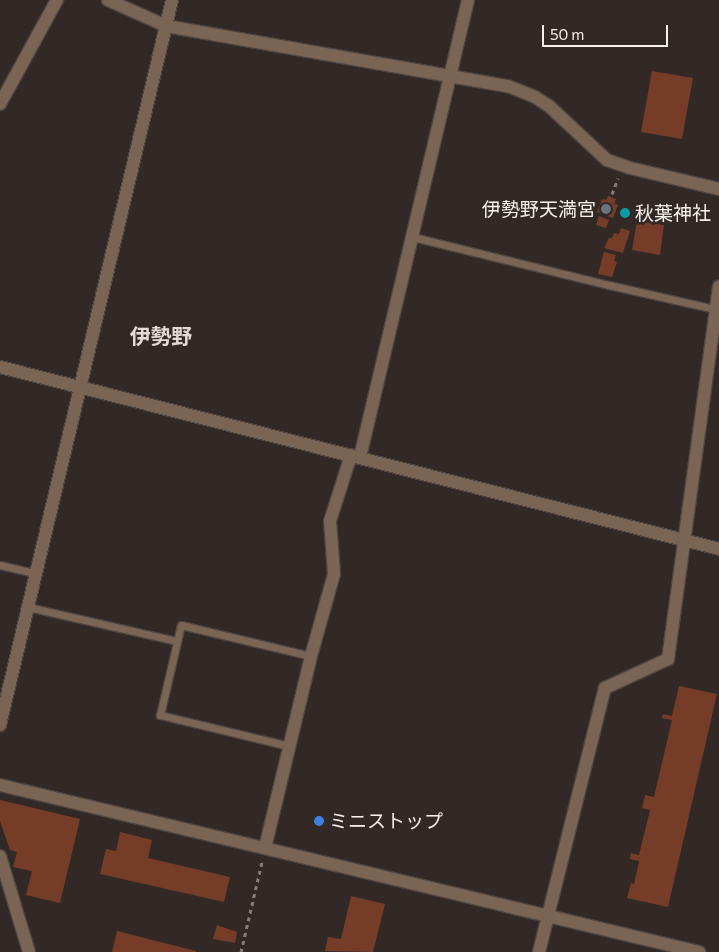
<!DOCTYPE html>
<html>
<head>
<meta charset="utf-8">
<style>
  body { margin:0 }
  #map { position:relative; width:719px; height:952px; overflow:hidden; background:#322926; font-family:Commissioner,"Noto Sans JP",sans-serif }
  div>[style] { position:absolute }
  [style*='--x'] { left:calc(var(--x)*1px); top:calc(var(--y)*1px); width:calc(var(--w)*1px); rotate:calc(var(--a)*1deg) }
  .building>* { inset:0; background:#753c28 }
  .path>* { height:3px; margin-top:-1.5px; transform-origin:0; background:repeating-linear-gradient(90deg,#847c7a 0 4px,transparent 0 8px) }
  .roads { filter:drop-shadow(1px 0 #4d4542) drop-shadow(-1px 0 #4d4542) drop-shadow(0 1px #4d4542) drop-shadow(0 -1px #4d4542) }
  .lane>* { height:7px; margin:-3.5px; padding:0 3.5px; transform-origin:3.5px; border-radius:3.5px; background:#7a6453 }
  .street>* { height:12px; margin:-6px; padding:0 6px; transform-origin:6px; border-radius:6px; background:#7a6453 }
  .dots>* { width:14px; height:14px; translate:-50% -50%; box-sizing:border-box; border:2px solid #322926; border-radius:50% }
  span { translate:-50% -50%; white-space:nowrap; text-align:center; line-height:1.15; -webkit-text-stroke:5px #322926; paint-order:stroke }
  .poi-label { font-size:19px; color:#f6f0ee }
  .right { translate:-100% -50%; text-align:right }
  .left { translate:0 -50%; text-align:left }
  .quarter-label { font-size:21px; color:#e4d9d4; font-weight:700 }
  .scale { position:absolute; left:542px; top:25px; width:126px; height:22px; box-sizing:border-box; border:2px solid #f6f0ee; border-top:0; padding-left:6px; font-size:15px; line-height:18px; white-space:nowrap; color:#f6f0ee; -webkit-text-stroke:4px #322926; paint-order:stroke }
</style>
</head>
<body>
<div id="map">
  <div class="building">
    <div style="clip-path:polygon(652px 71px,693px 78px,682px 139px,641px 132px)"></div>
    <div style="clip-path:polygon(608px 196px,616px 199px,614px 203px,618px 205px,613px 218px,597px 212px,602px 199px,606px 200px)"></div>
    <div style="clip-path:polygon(599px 216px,609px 220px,606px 228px,596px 225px)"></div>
    <div style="clip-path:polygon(637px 221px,664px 225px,660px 255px,632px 250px)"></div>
    <div style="clip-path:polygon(621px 228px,630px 231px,623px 253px,604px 248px,609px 238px,612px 238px,614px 233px,619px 234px)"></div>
    <div style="clip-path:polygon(604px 252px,616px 255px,614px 261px,617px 262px,612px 277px,598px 274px)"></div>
    <div style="clip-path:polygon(679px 686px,717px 694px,668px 907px,627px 898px,631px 883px,634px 884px,639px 861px,630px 859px,631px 853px,639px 855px,650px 810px,642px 808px,645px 795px,654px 797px,672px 720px,662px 718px,663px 714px,672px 716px)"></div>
    <div style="clip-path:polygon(0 800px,80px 819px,60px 903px,26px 895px,32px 871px,13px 867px,17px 852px,10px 850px,0 821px)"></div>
    <div style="clip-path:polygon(120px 832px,152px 840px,148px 858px,230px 877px,224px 902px,100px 874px,106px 849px,116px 851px)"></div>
    <div style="clip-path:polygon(351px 896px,385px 904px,373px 952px,325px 951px,328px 937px,341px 939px)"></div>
    <div style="clip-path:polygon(217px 925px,237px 932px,235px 943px,213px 939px)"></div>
    <div style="clip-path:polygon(117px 931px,196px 951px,196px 952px,112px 952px)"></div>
  </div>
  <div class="path">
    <div style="--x:612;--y:194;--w:17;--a:-69"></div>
    <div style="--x:241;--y:952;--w:92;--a:-76.9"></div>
  </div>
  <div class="roads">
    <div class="lane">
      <div style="--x:413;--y:237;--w:202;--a:13.8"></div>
      <div style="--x:609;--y:285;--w:109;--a:12.8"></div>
      <div style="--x:0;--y:565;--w:37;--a:13"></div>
      <div style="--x:28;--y:607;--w:153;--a:12.9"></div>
      <div style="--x:289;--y:746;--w:133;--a:-166.5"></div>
      <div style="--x:160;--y:715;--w:92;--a:-76.9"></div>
      <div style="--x:181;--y:625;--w:134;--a:13.4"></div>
    </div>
    <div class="street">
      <div style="--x:108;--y:0;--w:64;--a:24.1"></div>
      <div style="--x:166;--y:26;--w:347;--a:10"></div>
      <div style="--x:508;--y:86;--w:29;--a:22"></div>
      <div style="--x:535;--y:97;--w:17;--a:33"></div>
      <div style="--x:549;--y:106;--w:79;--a:43"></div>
      <div style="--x:607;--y:160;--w:24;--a:19"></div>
      <div style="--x:630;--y:168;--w:91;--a:13.3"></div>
      <div style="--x:0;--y:104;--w:119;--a:-61.3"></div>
      <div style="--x:0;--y:367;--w:742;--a:14.2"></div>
      <div style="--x:360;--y:457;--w:470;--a:-76.7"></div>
      <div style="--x:0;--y:725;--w:745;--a:-76.65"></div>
      <div style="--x:0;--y:785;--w:719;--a:13.44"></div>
      <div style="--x:265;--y:848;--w:197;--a:-76.5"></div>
      <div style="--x:311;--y:656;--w:85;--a:-74.3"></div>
      <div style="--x:334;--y:574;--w:53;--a:-94.3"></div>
      <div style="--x:330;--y:521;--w:69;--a:-72.3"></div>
      <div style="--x:0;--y:856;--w:100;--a:73.2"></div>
      <div style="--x:539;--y:952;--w:272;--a:-76"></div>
      <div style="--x:605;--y:688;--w:69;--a:-24.7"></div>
      <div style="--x:668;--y:659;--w:376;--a:-82.2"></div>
    </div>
  </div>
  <div class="dots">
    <div style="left:606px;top:209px;background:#6b7280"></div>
    <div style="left:625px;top:213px;background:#0f9aa8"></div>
    <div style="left:319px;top:821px;background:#3f7fe0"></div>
  </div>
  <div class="poi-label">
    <span class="right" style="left:596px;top:209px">伊勢野天満宮</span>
    <span class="left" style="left:635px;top:213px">秋葉神社</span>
    <span class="left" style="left:329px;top:821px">ミニストップ</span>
  </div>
  <div class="quarter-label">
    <span style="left:161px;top:336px">伊勢野</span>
  </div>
  <div class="scale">50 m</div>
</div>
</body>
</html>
